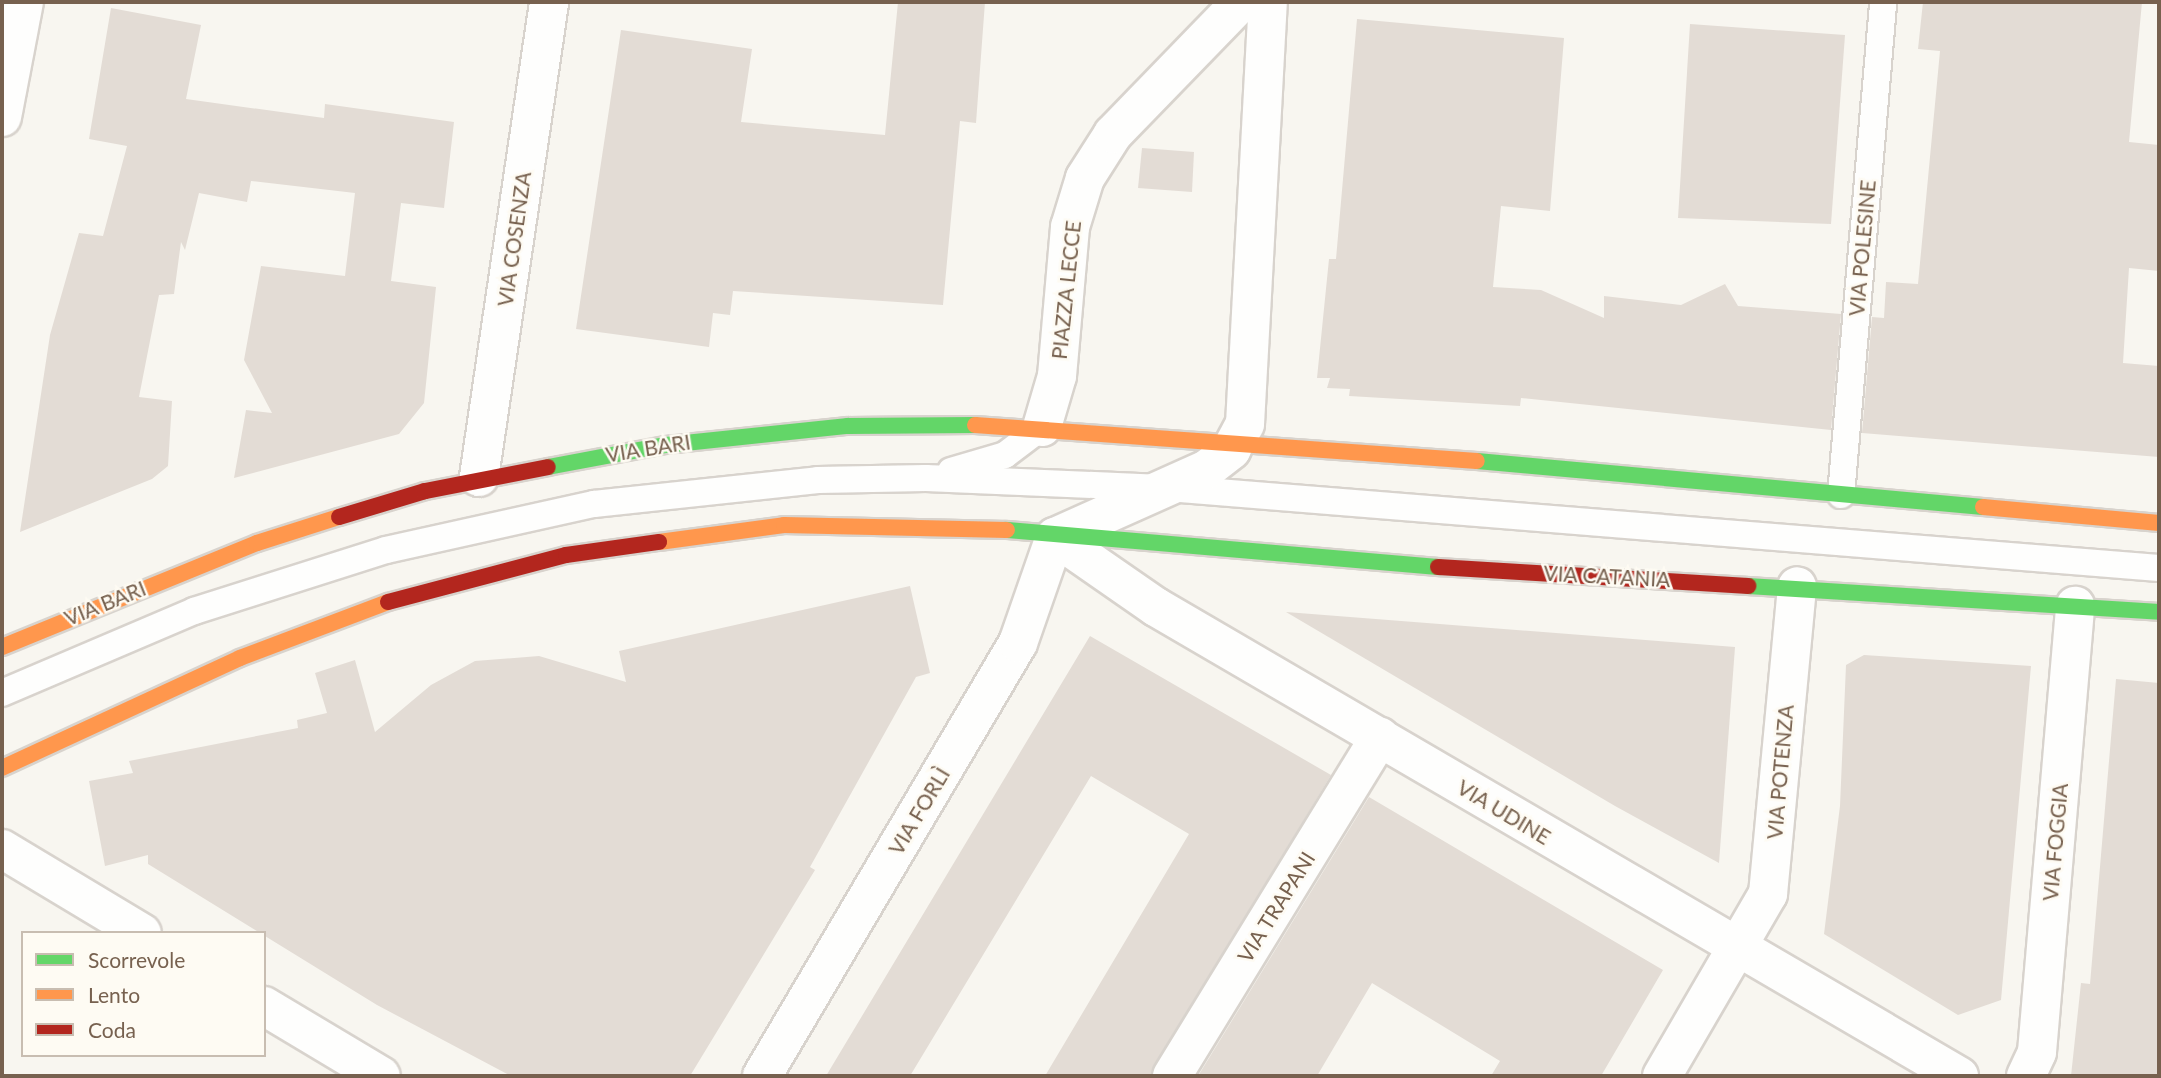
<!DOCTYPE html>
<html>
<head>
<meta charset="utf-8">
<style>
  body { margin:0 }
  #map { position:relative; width:2161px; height:1078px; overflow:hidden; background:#f8f6f0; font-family:Lato,sans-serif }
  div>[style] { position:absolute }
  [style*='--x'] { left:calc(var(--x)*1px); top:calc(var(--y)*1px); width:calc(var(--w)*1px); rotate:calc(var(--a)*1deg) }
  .building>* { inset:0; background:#e3dcd5 }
  .roads { filter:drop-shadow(2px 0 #d8d3cd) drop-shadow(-2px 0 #d8d3cd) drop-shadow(0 2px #d8d3cd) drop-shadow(0 -2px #d8d3cd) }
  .lane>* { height:26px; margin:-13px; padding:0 13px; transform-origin:13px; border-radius:13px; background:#fefefd }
  .street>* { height:38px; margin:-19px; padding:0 19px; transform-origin:19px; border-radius:19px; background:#fefefd }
  .fast>* { height:16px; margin:-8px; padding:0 8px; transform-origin:8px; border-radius:8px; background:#63d668 }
  .slow>* { height:16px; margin:-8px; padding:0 8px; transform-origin:8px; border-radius:8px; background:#ff974d }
  .jam>* { height:16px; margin:-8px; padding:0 8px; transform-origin:8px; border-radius:8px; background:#b3261e }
  span { translate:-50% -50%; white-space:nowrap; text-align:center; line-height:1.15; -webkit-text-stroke:5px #fefbf3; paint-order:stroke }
  .street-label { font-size:21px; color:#77614f }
  .frame { position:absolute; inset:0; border:4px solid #77614f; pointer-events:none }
  .legend { position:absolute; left:21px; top:931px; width:245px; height:126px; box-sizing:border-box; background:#fefbf3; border:2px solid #c8bdb1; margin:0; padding:9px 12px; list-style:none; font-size:21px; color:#77614f }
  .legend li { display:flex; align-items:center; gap:14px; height:35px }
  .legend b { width:35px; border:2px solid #c8bdb1 }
</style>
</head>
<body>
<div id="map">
  <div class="building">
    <div style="clip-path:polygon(898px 2px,985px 2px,976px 123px,960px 121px,943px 305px,733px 291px,730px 315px,713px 313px,709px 347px,576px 329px,621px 30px,752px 49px,741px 122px,885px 135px)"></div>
    <div style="clip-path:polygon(1923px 2px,2142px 2px,2129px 142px,2159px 145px,2159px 271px,2129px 268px,2123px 363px,2159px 366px,2159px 457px,1862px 433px,1872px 317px,1884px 318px,1886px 282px,1918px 284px,1940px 51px,1918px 49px)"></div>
    <div style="clip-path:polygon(111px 8px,201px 25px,186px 99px,324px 118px,325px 104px,454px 122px,444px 208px,401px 203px,391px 281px,436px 287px,424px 403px,399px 434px,234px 478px,246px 410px,272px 413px,244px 360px,261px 266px,345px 276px,355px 193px,251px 181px,247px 202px,199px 193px,185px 250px,181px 242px,174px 294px,159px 295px,139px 397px,172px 401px,168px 466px,152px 479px,20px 532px,50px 335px,79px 233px,103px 236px,127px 146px,89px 139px)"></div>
    <div style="clip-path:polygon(1357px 19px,1564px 38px,1550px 211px,1501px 206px,1493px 287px,1541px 290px,1604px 318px,1604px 296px,1681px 305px,1725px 284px,1738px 306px,1841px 314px,1831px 430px,1521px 398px,1520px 406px,1349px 396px,1350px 389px,1327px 388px,1330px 378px,1317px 378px,1329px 259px,1336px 259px)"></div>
    <div style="clip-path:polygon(1690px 24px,1845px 35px,1831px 224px,1678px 218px)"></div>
    <div style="clip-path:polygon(1142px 148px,1194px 152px,1192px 192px,1138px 188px)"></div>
    <div style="clip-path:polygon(910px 586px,930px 673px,916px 677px,810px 867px,815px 870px,690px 1076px,511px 1076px,377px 1005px,148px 864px,148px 855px,105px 866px,89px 781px,133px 773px,129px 761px,298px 728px,297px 720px,327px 713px,315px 673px,355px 660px,375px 732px,431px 685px,475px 661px,539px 656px,626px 682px,619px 651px)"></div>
    <div style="clip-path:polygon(1286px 612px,1735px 647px,1719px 863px,1615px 806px)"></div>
    <div style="clip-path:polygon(1090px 636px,1331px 775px,1150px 1076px,1045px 1076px,1189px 834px,1091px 776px,910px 1076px,826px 1076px)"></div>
    <div style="clip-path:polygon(1864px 655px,2031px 666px,2001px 1000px,1958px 1015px,1824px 934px,1840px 806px,1846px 665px)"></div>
    <div style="clip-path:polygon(2116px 679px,2159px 683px,2159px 1076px,2071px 1076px,2081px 983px,2090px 984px)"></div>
    <div style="clip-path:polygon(1369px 797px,1663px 970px,1601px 1076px,1491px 1076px,1500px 1061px,1372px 983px,1317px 1076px,1198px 1076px)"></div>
  </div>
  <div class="roads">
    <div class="lane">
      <div style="--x:951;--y:471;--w:56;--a:-16.5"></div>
      <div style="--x:1005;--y:455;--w:46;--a:-37.1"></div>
      <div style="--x:1841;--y:495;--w:495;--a:-85.1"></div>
      <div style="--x:2;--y:693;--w:209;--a:-23.1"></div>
      <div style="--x:194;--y:611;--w:201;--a:-17.6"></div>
      <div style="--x:386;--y:550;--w:213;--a:-12.5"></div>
      <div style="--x:594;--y:504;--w:225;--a:-6.1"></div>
      <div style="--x:818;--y:480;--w:108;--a:-1.1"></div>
      <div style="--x:926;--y:478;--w:242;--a:2.4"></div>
      <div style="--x:1168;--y:488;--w:994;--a:4.62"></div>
    </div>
    <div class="street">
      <div style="--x:2;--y:117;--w:117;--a:-79.2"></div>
      <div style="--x:1042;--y:427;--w:53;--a:-73.6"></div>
      <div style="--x:1057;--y:376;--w:150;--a:-85"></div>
      <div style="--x:1070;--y:227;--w:51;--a:-73"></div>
      <div style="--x:1085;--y:178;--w:52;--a:-57.5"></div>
      <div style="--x:1113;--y:134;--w:184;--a:-45.9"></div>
      <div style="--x:479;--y:477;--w:480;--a:-81.6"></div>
      <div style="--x:1055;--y:537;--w:123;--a:34.7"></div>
      <div style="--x:1156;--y:607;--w:930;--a:30.29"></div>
      <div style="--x:1055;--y:537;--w:167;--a:-24.1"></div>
      <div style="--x:1207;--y:469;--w:31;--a:-38"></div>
      <div style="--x:1231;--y:450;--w:30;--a:-62"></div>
      <div style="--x:1245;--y:424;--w:423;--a:-86.9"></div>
      <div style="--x:2;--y:849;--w:163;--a:31"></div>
      <div style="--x:264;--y:1006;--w:136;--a:30.9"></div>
      <div style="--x:762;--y:1076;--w:503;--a:-59.41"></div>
      <div style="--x:1018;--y:643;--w:112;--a:-70.8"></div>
      <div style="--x:1172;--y:1076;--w:398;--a:-58.5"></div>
      <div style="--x:1662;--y:1076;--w:211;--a:-59.8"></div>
      <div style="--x:1768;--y:894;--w:309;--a:-84.6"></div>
      <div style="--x:2026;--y:1076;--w:26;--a:-65"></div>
      <div style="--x:2037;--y:1052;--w:448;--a:-85.1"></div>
    </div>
    <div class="fast">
      <div style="--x:1477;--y:461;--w:508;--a:5.19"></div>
      <div style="--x:548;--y:467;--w:120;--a:-10.6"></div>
      <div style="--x:666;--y:445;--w:183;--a:-6"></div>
      <div style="--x:848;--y:426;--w:127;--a:-0.5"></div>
      <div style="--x:1007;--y:530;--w:433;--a:4.9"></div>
      <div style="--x:1748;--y:586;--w:412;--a:3.6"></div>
    </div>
    <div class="slow">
      <div style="--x:975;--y:425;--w:503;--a:4.1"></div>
      <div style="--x:1983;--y:507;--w:177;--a:5.2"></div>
      <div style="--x:659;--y:542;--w:126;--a:-7.7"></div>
      <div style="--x:784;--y:525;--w:223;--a:1.3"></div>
      <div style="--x:2;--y:647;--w:275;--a:-22.2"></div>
      <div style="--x:257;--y:543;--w:86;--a:-17.6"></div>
      <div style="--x:2;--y:768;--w:262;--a:-24.8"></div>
      <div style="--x:240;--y:658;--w:158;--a:-20.7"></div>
    </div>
    <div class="jam">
      <div style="--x:339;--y:517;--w:90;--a:-16.8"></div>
      <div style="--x:425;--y:491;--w:125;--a:-11"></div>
      <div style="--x:1438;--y:567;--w:311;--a:3.5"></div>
      <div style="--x:388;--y:602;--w:184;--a:-14.8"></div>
      <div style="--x:566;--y:555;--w:94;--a:-8"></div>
    </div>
  </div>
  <div class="street-label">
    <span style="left:514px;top:239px;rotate:-82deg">VIA COSENZA</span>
    <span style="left:1862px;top:248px;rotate:-85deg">VIA POLESINE</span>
    <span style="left:1066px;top:290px;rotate:-84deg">PIAZZA LECCE</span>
    <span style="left:648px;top:448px;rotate:-9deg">VIA BARI</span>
    <span style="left:1607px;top:576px;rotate:3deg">VIA CATANIA</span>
    <span style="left:105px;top:603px;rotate:-22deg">VIA BARI</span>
    <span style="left:1780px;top:772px;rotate:-85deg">VIA POTENZA</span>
    <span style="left:919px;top:811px;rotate:-59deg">VIA FORLÌ</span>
    <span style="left:1504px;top:812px;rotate:31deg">VIA UDINE</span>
    <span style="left:2055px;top:842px;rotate:-85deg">VIA FOGGIA</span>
    <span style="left:1276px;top:907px;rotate:-58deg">VIA TRAPANI</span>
  </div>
  <div class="frame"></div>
  <ul class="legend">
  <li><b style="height:9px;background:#63d668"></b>Scorrevole</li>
  <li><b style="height:9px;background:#ff974d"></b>Lento</li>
  <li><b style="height:9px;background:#b3261e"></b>Coda</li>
  </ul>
</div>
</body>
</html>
